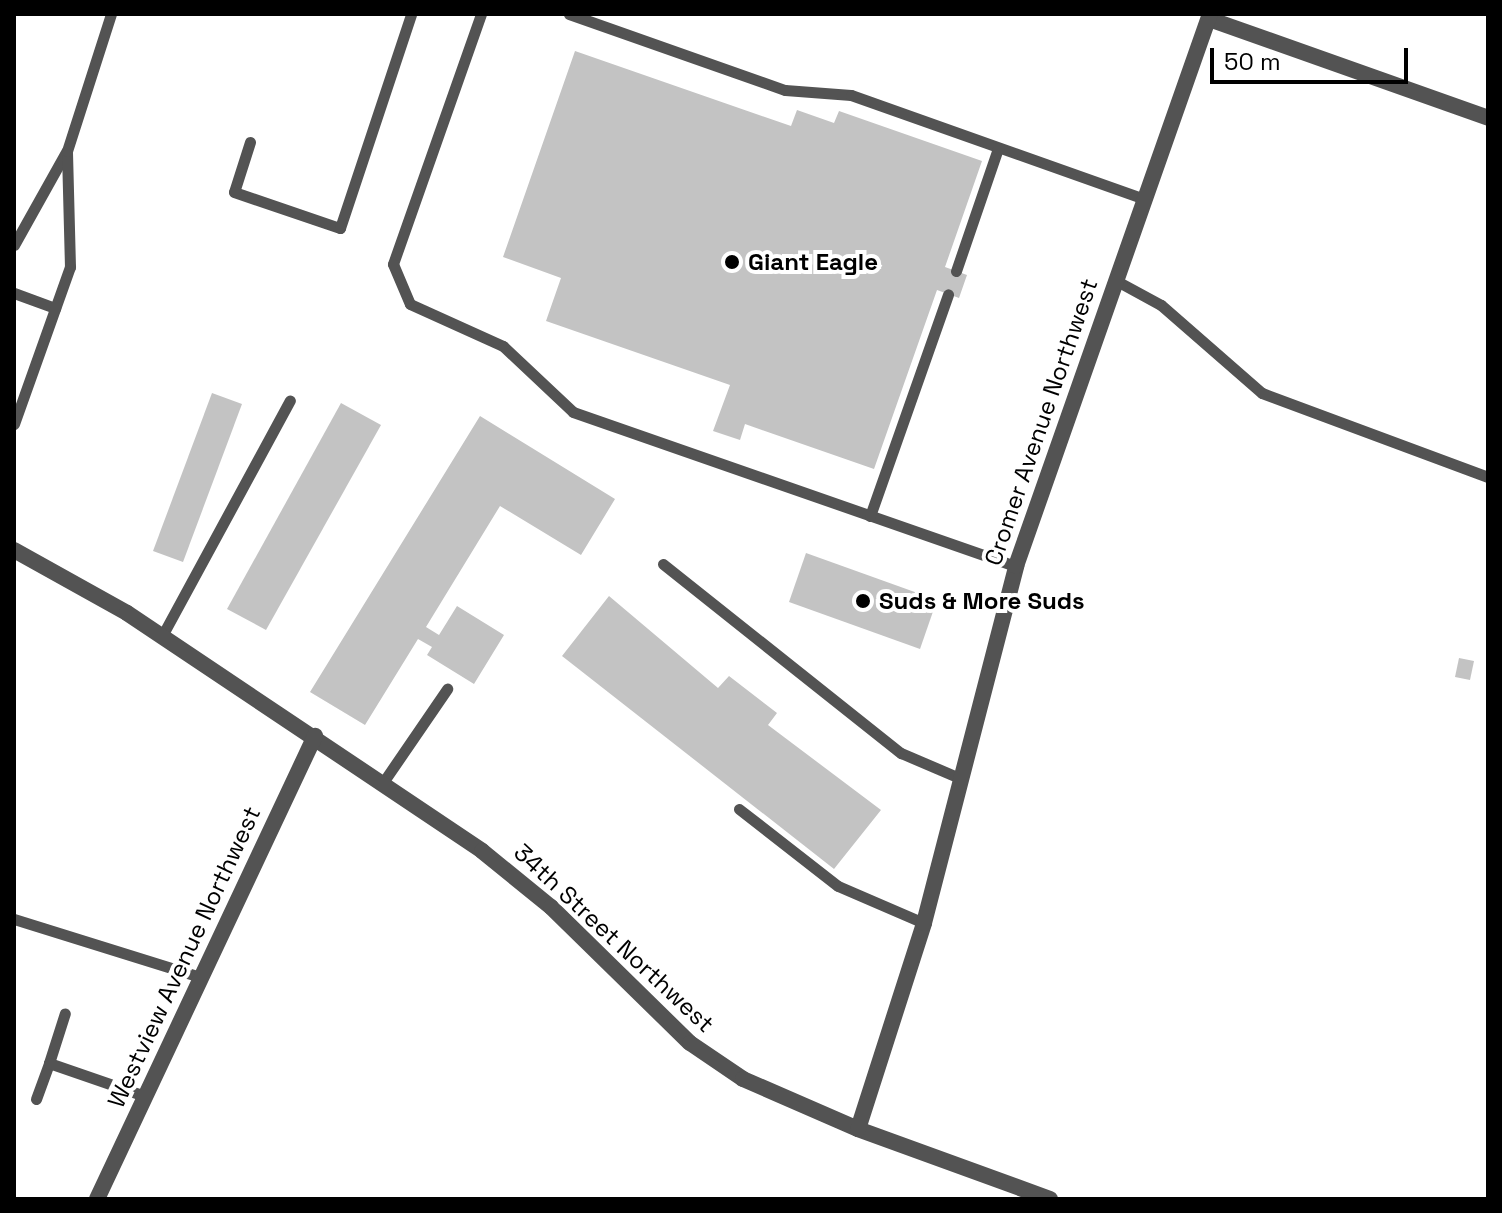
<!DOCTYPE html>
<html>
<head>
<meta charset="utf-8">
<style>
  body { margin:0 }
  #map { position:relative; width:1502px; height:1213px; overflow:hidden; background:#fff; font-family:"Space Grotesk",sans-serif }
  div>[style] { position:absolute }
  [style*='--x'] { left:calc(var(--x)*1px); top:calc(var(--y)*1px); width:calc(var(--w)*1px); rotate:calc(var(--a)*1deg) }
  .building>* { inset:0; background:#c3c3c3 }
  .service>* { height:11px; margin:-5.5px; padding:0 5.5px; transform-origin:5.5px; border-radius:5.5px; background:#535353 }
  .minor>* { height:16px; margin:-8px; padding:0 8px; transform-origin:8px; border-radius:8px; background:#535353 }
  .tertiary>* { height:16px; margin:-8px; padding:0 8px; transform-origin:8px; border-radius:8px; background:#535353 }
  .dots>* { width:22px; height:22px; translate:-50% -50%; box-sizing:border-box; border:4px solid #fff; border-radius:50% }
  span { translate:-50% -50%; white-space:nowrap; text-align:center; line-height:1.15; -webkit-text-stroke:8px #fff; paint-order:stroke }
  .poi-label { font-size:24px; color:#000; font-weight:700 }
  .left { translate:0 -50%; text-align:left }
  .street-label { font-size:24px; color:#000 }
  .frame { position:absolute; inset:0; border:16px solid #000; pointer-events:none }
  .scale { position:absolute; left:1210px; top:48px; width:198px; height:36px; box-sizing:border-box; border:4px solid #000; border-top:0; padding-left:10px; font-size:24px; line-height:28px; white-space:nowrap; color:#000; -webkit-text-stroke:6px #fff; paint-order:stroke }
</style>
</head>
<body>
<div id="map">
  <div class="building">
    <div style="clip-path:polygon(575px 51px,791px 126px,797px 110px,834px 123px,839px 111px,982px 161px,945px 267px,967px 275px,959px 298px,937px 290px,874px 469px,745px 424px,740px 440px,713px 431px,730px 385px,546px 321px,561px 278px,503px 257px)"></div>
    <div style="clip-path:polygon(212px 393px,242px 404px,183px 562px,153px 551px)"></div>
    <div style="clip-path:polygon(341px 403px,381px 425px,266px 630px,227px 609px)"></div>
    <div style="clip-path:polygon(480px 416px,615px 499px,581px 555px,500px 506px,426px 627px,439px 635px,457px 606px,504px 635px,474px 684px,427px 655px,432px 647px,418px 639px,365px 725px,310px 692px)"></div>
    <div style="clip-path:polygon(806px 553px,937px 600px,920px 649px,789px 602px)"></div>
    <div style="clip-path:polygon(609px 596px,718px 688px,729px 676px,777px 713px,768px 725px,881px 810px,834px 869px,562px 656px)"></div>
    <div style="clip-path:polygon(1459px 658px,1474px 661px,1470px 680px,1455px 677px)"></div>
  </div>
  <div class="service">
    <div style="--x:481;--y:14;--w:265;--a:109.4"></div>
    <div style="--x:393;--y:264;--w:43;--a:67"></div>
    <div style="--x:410;--y:304;--w:102;--a:24.3"></div>
    <div style="--x:503;--y:346;--w:96;--a:43.3"></div>
    <div style="--x:573;--y:412;--w:469;--a:19.2"></div>
    <div style="--x:569;--y:14;--w:229;--a:19.4"></div>
    <div style="--x:785;--y:90;--w:66;--a:4.3"></div>
    <div style="--x:851;--y:95;--w:311;--a:19.5"></div>
    <div style="--x:250;--y:142;--w:52;--a:107.7"></div>
    <div style="--x:234;--y:192;--w:112;--a:18.8"></div>
    <div style="--x:340;--y:228;--w:225;--a:-71.6"></div>
    <div style="--x:14;--y:245;--w:107;--a:-60.8"></div>
    <div style="--x:956;--y:271;--w:130;--a:-71.1"></div>
    <div style="--x:1115;--y:280;--w:52;--a:28.5"></div>
    <div style="--x:1161;--y:305;--w:134;--a:41.1"></div>
    <div style="--x:1262;--y:393;--w:241;--a:20.4"></div>
    <div style="--x:14;--y:293;--w:44;--a:20.1"></div>
    <div style="--x:14;--y:424;--w:167;--a:-70.4"></div>
    <div style="--x:70;--y:267;--w:116;--a:-91.5"></div>
    <div style="--x:67;--y:151;--w:144;--a:-72.2"></div>
    <div style="--x:870;--y:516;--w:235;--a:-70.6"></div>
    <div style="--x:663;--y:564;--w:304;--a:38.5"></div>
    <div style="--x:901;--y:753;--w:61;--a:23.2"></div>
    <div style="--x:162;--y:636;--w:268;--a:-61.5"></div>
    <div style="--x:384;--y:781;--w:112;--a:-55.6"></div>
    <div style="--x:739;--y:809;--w:125;--a:37.9"></div>
    <div style="--x:838;--y:886;--w:94;--a:23.3"></div>
    <div style="--x:14;--y:919;--w:195;--a:17.3"></div>
    <div style="--x:49;--y:1063;--w:52;--a:-72.3"></div>
    <div style="--x:36;--y:1099;--w:38;--a:-70"></div>
    <div style="--x:49;--y:1063;--w:102;--a:19"></div>
  </div>
  <div class="minor">
    <div style="--x:1209;--y:19;--w:296;--a:19.5"></div>
    <div style="--x:14;--y:550;--w:129;--a:29.1"></div>
    <div style="--x:127;--y:613;--w:427;--a:33.8"></div>
    <div style="--x:482;--y:851;--w:89;--a:39.1"></div>
    <div style="--x:551;--y:907;--w:194;--a:44.4"></div>
    <div style="--x:690;--y:1043;--w:64;--a:34.2"></div>
    <div style="--x:743;--y:1079;--w:125;--a:23.5"></div>
    <div style="--x:97;--y:1199;--w:512;--a:-64.79"></div>
  </div>
  <div class="tertiary">
    <div style="--x:1050;--y:1199;--w:204;--a:-160"></div>
    <div style="--x:858;--y:1129;--w:216;--a:-72.2"></div>
    <div style="--x:924;--y:923;--w:369;--a:-75.5"></div>
    <div style="--x:1016;--y:566;--w:585;--a:-70.64"></div>
  </div>
  <div class="dots">
    <div style="left:732px;top:262px;background:#000"></div>
    <div style="left:863px;top:601px;background:#000"></div>
  </div>
  <div class="poi-label">
    <span class="left" style="left:748px;top:262px">Giant Eagle</span>
    <span class="left" style="left:879px;top:601px">Suds &amp; More Suds</span>
  </div>
  <div class="street-label">
    <span style="left:1041px;top:422px;rotate:-71deg">Cromer Avenue Northwest</span>
    <span style="left:614px;top:938px;rotate:43deg">34th Street Northwest</span>
    <span style="left:184px;top:957px;rotate:-65deg">Westview Avenue Northwest</span>
  </div>
  <div class="frame"></div>
  <div class="scale">50 m</div>
</div>
</body>
</html>
